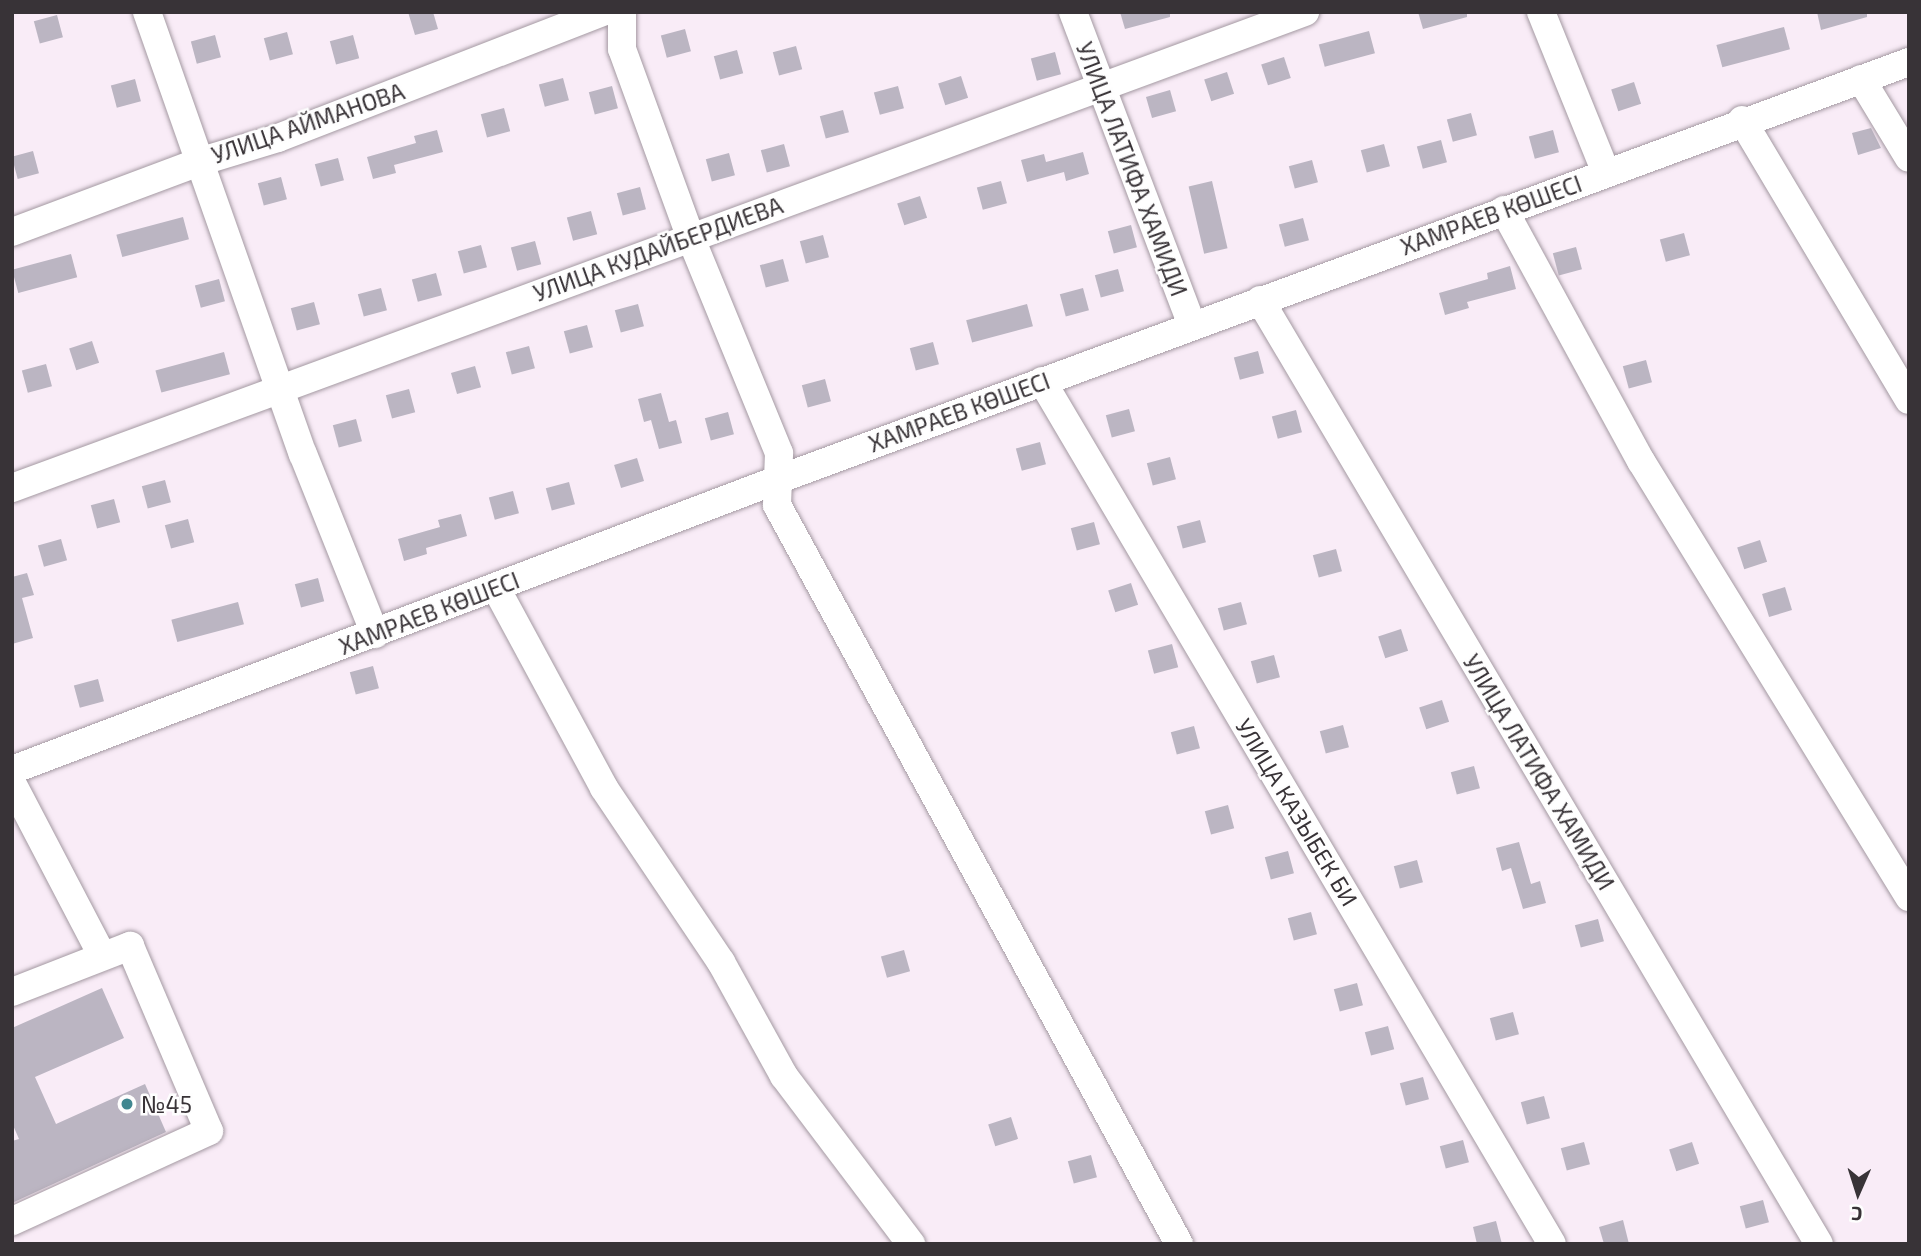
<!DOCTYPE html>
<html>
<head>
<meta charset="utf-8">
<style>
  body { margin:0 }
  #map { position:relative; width:1921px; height:1256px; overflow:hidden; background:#f9ecf7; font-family:"Exo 2",sans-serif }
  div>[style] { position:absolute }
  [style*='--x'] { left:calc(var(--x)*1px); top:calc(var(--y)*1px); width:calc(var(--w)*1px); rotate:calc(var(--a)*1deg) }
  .building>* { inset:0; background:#bbb5c2; transform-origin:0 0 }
  .roads { filter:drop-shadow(0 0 2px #a499a2) drop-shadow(0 0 2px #a499a2) }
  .minor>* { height:28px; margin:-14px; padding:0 14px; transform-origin:14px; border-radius:14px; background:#fff }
  .dots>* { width:19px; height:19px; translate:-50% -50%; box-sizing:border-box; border:4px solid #fefefe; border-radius:50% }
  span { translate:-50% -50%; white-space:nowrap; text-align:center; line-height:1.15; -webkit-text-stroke:5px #fefefe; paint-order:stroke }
  .street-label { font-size:23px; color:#383337 }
  .poi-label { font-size:23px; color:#383337 }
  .left { translate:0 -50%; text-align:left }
  .frame { position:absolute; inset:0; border:14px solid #383337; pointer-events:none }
  .north { position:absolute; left:1823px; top:1158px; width:70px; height:70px; -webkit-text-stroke:5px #fefefe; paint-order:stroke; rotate:183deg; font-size:19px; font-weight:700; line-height:28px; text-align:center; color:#383337 }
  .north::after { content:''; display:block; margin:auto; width:24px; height:32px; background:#383337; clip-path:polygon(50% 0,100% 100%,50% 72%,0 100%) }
</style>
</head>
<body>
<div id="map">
  <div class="building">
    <i style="clip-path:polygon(408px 12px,433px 12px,438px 29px,415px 35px)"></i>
    <i style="clip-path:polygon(1120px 12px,1170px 12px,1170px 17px,1125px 29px)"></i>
    <i style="clip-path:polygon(1418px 12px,1467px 12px,1467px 17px,1423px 29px)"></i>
    <i style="clip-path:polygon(1817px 12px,1867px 12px,1867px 17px,1821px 30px)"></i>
    <i style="left:57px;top:15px;width:23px;height:24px;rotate:75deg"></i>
    <i style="left:1784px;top:27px;width:23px;height:70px;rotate:75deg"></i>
    <i style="left:685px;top:29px;width:23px;height:25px;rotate:75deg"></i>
    <i style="left:1369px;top:31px;width:23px;height:52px;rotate:75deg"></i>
    <i style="left:287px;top:32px;width:23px;height:24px;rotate:75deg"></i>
    <i style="left:215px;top:35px;width:23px;height:25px;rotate:75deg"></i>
    <i style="left:353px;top:35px;width:24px;height:24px;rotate:75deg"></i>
    <i style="left:796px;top:46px;width:24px;height:24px;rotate:75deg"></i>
    <i style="left:737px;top:50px;width:24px;height:24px;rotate:75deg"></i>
    <i style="left:1055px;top:52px;width:23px;height:25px;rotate:75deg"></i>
    <i style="left:1284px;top:57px;width:22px;height:24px;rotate:72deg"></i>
    <i style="left:1227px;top:72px;width:23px;height:24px;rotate:72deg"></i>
    <i style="left:961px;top:76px;width:23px;height:24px;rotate:72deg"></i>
    <i style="left:563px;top:78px;width:23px;height:25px;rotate:75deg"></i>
    <i style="left:135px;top:79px;width:23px;height:25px;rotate:75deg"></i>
    <i style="left:1634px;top:82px;width:23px;height:24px;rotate:72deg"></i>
    <i style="left:612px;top:86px;width:23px;height:24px;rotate:75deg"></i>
    <i style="left:898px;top:86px;width:23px;height:25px;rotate:75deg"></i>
    <i style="left:1170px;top:90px;width:22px;height:25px;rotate:74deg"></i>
    <i style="left:504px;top:108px;width:24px;height:24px;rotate:75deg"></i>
    <i style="left:843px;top:110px;width:23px;height:24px;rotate:75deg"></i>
    <i style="left:1471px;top:113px;width:23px;height:25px;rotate:75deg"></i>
    <i style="clip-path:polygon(1871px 128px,1881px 148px,1858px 155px,1852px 133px)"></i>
    <i style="clip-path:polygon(437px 130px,443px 152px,394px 165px,396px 173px,373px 179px,367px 157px,416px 143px,414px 136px)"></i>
    <i style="left:1553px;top:130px;width:23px;height:25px;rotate:75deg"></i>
    <i style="left:1441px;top:140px;width:23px;height:25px;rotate:75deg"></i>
    <i style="left:784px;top:144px;width:23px;height:24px;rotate:75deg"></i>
    <i style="left:1384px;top:144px;width:23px;height:24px;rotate:75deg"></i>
    <i style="left:33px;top:151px;width:23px;height:22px;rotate:75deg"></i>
    <i style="clip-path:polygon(1083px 152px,1089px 174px,1066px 181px,1064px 172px,1027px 182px,1021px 160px,1044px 154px,1046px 162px)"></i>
    <i style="left:729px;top:153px;width:23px;height:24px;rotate:75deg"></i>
    <i style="left:338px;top:158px;width:23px;height:24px;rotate:75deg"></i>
    <i style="left:1312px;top:160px;width:23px;height:24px;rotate:75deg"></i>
    <i style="left:281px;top:177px;width:23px;height:24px;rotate:75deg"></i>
    <i style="left:1001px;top:181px;width:23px;height:25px;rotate:75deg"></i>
    <i style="left:1212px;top:181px;width:69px;height:24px;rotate:77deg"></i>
    <i style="left:640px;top:187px;width:23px;height:24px;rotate:75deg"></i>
    <i style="left:920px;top:196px;width:23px;height:24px;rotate:72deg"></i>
    <i style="left:591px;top:211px;width:24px;height:25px;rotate:75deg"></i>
    <i style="left:183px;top:217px;width:23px;height:69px;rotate:75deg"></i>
    <i style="left:1303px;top:218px;width:23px;height:25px;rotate:75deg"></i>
    <i style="left:1131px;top:225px;width:23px;height:24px;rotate:75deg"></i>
    <i style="left:1684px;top:233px;width:23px;height:25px;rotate:75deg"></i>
    <i style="left:823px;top:235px;width:23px;height:24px;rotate:75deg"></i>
    <i style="left:535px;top:241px;width:24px;height:25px;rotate:75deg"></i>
    <i style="left:481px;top:245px;width:23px;height:24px;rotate:75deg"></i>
    <i style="left:1576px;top:247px;width:23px;height:24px;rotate:75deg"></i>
    <i style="left:71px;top:254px;width:24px;height:61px;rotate:75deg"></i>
    <i style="left:783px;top:259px;width:23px;height:24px;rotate:75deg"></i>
    <i style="clip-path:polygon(1510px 266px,1516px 289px,1467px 302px,1469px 308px,1445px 315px,1439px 293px,1488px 279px,1487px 273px)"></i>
    <i style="left:1118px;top:269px;width:23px;height:24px;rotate:75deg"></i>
    <i style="left:436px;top:273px;width:23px;height:25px;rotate:75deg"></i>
    <i style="left:219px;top:279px;width:23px;height:25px;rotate:75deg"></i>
    <i style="left:381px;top:288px;width:23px;height:24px;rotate:75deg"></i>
    <i style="left:1083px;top:288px;width:23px;height:24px;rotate:75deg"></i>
    <i style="left:314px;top:302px;width:23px;height:24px;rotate:75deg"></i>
    <i style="left:638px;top:304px;width:23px;height:24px;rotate:75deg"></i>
    <i style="left:1027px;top:304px;width:23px;height:63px;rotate:75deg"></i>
    <i style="left:587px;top:325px;width:23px;height:24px;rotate:75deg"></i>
    <i style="left:92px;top:341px;width:23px;height:24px;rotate:72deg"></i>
    <i style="left:933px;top:342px;width:23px;height:24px;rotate:75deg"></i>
    <i style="left:529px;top:346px;width:23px;height:24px;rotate:75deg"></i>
    <i style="left:1258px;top:351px;width:23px;height:25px;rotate:75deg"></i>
    <i style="left:224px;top:352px;width:23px;height:71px;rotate:75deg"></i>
    <i style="left:1646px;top:360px;width:23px;height:24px;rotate:75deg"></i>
    <i style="left:46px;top:364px;width:23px;height:25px;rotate:75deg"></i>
    <i style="left:475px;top:366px;width:22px;height:25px;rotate:74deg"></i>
    <i style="left:825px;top:379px;width:23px;height:24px;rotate:75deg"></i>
    <i style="left:409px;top:389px;width:24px;height:24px;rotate:75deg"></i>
    <i style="clip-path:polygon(661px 393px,669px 422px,676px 420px,682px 443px,659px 449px,651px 420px,644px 422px,638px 399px)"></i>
    <i style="left:1129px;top:409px;width:23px;height:24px;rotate:75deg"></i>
    <i style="left:1296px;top:410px;width:23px;height:25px;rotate:75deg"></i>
    <i style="left:728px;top:412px;width:23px;height:24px;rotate:75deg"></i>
    <i style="left:356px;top:419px;width:23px;height:24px;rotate:75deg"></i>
    <i style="left:1040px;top:442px;width:23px;height:25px;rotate:75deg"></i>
    <i style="left:1170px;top:457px;width:23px;height:24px;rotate:75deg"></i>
    <i style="left:637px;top:458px;width:24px;height:24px;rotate:73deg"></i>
    <i style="left:165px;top:480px;width:23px;height:24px;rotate:75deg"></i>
    <i style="left:569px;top:482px;width:23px;height:24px;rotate:75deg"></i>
    <i style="left:513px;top:491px;width:23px;height:25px;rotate:75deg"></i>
    <i style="left:114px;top:499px;width:24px;height:24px;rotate:75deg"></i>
    <i style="clip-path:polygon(461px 514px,467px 536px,426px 548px,427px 554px,404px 561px,398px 539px,440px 527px,438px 520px)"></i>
    <i style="left:188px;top:519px;width:24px;height:24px;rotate:75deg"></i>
    <i style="left:1200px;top:520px;width:23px;height:24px;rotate:75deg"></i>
    <i style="left:1094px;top:522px;width:23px;height:24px;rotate:75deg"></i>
    <i style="left:61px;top:539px;width:22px;height:24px;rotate:74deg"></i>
    <i style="left:1760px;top:540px;width:23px;height:24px;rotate:72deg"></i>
    <i style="left:1336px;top:549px;width:23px;height:24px;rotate:75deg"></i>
    <i style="clip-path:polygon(27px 573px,34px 595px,22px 598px,33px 638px,12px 644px,12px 577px)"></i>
    <i style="left:318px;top:578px;width:24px;height:24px;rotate:75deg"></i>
    <i style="left:1131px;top:583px;width:23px;height:24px;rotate:72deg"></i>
    <i style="left:1785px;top:587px;width:24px;height:24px;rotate:73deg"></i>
    <i style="left:238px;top:602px;width:23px;height:69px;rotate:75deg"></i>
    <i style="left:1241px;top:602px;width:23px;height:24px;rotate:75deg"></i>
    <i style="left:1401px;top:629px;width:23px;height:24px;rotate:72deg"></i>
    <i style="left:1172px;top:644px;width:24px;height:25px;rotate:75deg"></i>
    <i style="left:1274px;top:655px;width:23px;height:24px;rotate:75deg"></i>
    <i style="left:373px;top:666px;width:23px;height:24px;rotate:75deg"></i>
    <i style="left:98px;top:679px;width:23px;height:25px;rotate:75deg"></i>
    <i style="left:1442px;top:700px;width:23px;height:24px;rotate:72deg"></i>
    <i style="left:1343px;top:725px;width:23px;height:24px;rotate:75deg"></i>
    <i style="left:1194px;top:726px;width:23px;height:24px;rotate:75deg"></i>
    <i style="left:1474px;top:766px;width:23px;height:24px;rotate:75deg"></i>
    <i style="left:1228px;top:805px;width:24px;height:24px;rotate:75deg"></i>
    <i style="clip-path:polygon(1519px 842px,1531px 884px,1540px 881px,1546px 903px,1523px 909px,1511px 868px,1502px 871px,1496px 848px)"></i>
    <i style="left:1288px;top:851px;width:23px;height:24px;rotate:75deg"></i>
    <i style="left:1417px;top:860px;width:23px;height:24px;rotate:75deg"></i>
    <i style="left:1311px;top:912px;width:23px;height:24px;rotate:75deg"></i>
    <i style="left:1598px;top:919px;width:23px;height:24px;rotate:75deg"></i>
    <i style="left:904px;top:950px;width:22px;height:24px;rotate:74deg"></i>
    <i style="left:1357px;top:983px;width:23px;height:24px;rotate:75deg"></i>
    <i style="clip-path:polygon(102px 988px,124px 1038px,35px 1077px,56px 1124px,145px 1084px,166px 1132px,12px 1203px,12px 1141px,19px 1139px,12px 1123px,12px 1028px)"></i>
    <i style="left:1513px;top:1012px;width:23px;height:24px;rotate:75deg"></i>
    <i style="left:1388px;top:1026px;width:24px;height:24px;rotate:75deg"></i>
    <i style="left:1423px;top:1077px;width:23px;height:24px;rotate:75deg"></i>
    <i style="left:1544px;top:1096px;width:23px;height:24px;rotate:75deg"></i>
    <i style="left:1011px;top:1117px;width:23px;height:24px;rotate:72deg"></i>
    <i style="left:1463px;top:1140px;width:23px;height:24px;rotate:75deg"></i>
    <i style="left:1584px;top:1142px;width:23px;height:24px;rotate:75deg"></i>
    <i style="left:1692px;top:1142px;width:23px;height:24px;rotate:72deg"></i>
    <i style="left:1091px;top:1155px;width:23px;height:24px;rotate:75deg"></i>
    <i style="left:1763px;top:1200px;width:23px;height:24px;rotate:75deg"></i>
    <i style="clip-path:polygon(1623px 1220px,1629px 1244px,1604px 1244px,1599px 1227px)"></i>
    <i style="clip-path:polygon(1496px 1221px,1502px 1244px,1477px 1244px,1473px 1227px)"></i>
  </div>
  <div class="roads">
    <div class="minor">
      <i style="--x:147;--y:12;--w:469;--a:70.6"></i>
      <i style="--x:303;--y:454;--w:194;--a:68.2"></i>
      <i style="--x:622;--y:12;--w:37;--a:90"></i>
      <i style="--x:622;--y:49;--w:199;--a:70"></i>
      <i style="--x:690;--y:236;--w:235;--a:67.7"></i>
      <i style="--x:779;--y:453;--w:52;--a:92.2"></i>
      <i style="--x:777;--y:505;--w:841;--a:61.45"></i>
      <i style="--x:1073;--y:12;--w:335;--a:69.2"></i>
      <i style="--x:1541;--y:12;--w:174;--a:68"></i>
      <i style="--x:1861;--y:79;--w:92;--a:58.7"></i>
      <i style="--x:1742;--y:120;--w:326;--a:59.2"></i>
      <i style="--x:1504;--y:210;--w:286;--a:61.4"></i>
      <i style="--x:1641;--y:461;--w:512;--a:58.42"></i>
      <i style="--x:12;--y:232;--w:203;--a:-20.5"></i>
      <i style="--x:202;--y:161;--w:79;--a:-16.8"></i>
      <i style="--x:278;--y:138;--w:349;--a:-21.2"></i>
      <i style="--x:1260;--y:300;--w:1097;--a:59.37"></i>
      <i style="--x:1042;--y:381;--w:1002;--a:59.42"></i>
      <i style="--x:12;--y:488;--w:1378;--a:-20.21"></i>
      <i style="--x:496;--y:588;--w:227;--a:61.6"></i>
      <i style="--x:604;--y:788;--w:210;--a:56.1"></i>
      <i style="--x:721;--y:962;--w:130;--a:61.1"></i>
      <i style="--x:784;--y:1076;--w:211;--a:52.9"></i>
      <i style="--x:12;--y:770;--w:818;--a:-20.76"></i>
      <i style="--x:777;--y:480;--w:1207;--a:-20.27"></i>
      <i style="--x:12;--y:783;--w:194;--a:62.4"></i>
      <i style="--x:12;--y:992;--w:127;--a:-21.3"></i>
      <i style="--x:130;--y:946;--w:201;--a:66.9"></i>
      <i style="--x:209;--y:1131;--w:217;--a:155.4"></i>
    </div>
  </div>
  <div class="dots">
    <i style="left:127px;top:1104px;background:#408790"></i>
  </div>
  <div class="street-label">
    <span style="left:308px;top:123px;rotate:-19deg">УЛИЦА АЙМАНОВА</span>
    <span style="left:1132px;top:169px;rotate:69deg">УЛИЦА ЛАТИФА ХАМИДИ</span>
    <span style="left:1491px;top:215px;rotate:-20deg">ХАМРАЕВ КӨШЕСІ</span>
    <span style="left:658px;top:249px;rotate:-20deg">УЛИЦА КУДАЙБЕРДИЕВА</span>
    <span style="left:959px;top:412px;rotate:-20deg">ХАМРАЕВ КӨШЕСІ</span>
    <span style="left:429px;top:613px;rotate:-21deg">ХАМРАЕВ КӨШЕСІ</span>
    <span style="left:1539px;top:772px;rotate:59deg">УЛИЦА ЛАТИФА ХАМИДИ</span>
    <span style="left:1297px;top:812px;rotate:59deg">УЛИЦА КАЗЫБЕК БИ</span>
  </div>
  <div class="poi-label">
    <span class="left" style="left:141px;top:1104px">№45</span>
  </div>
  <div class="frame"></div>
  <div class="north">С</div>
</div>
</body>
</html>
